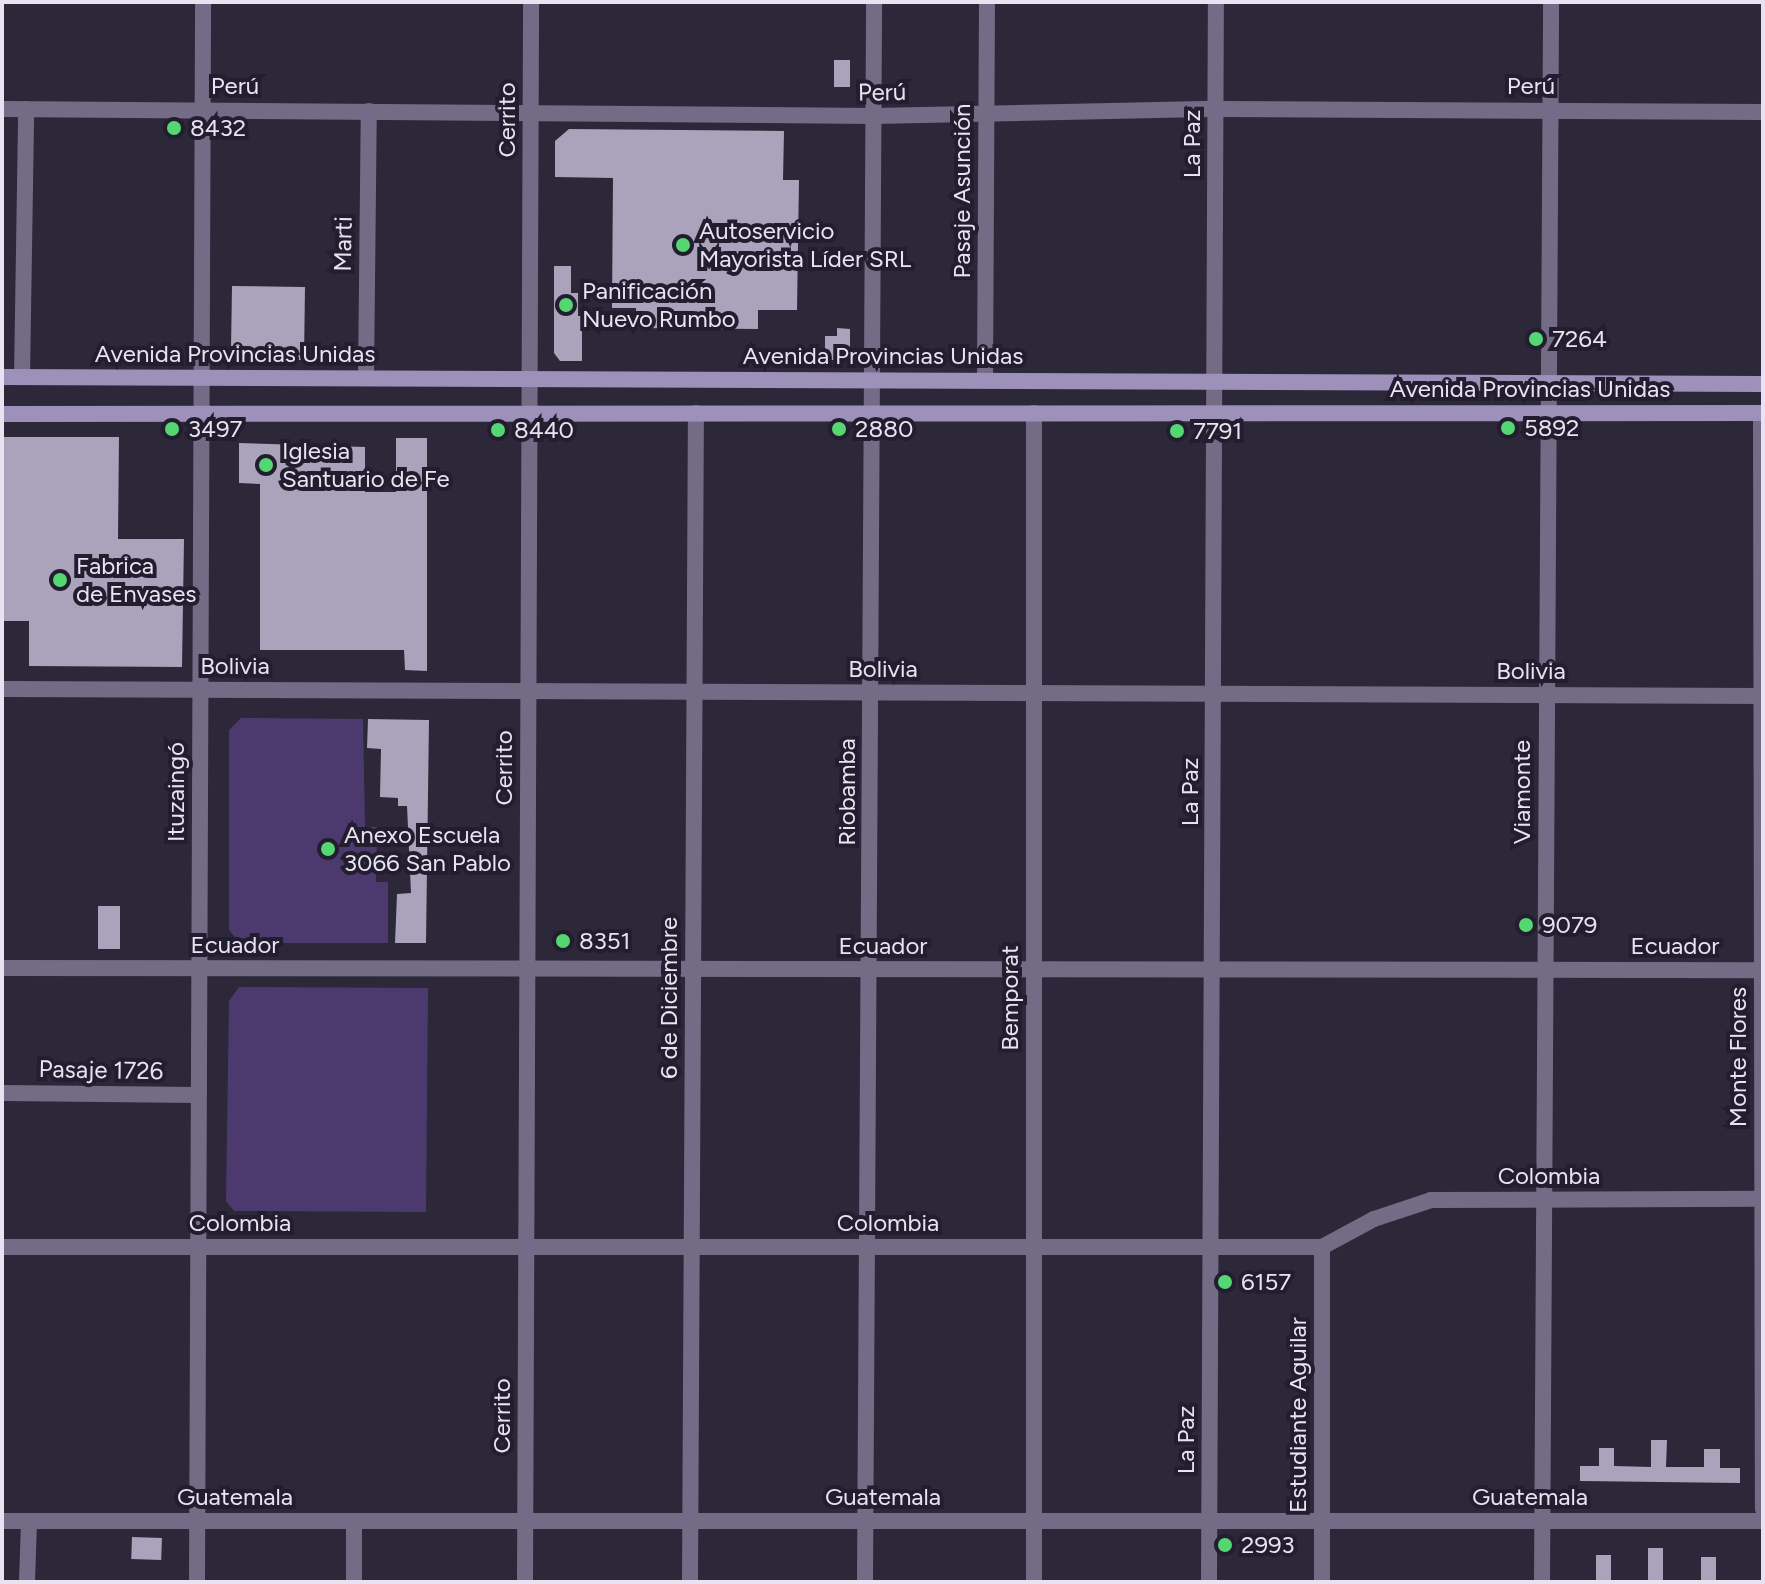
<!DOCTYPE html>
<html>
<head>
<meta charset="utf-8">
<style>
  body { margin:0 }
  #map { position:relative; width:1765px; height:1584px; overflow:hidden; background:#2d273a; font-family:Figtree,sans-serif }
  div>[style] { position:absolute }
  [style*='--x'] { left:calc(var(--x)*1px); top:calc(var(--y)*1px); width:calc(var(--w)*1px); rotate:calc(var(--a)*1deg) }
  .green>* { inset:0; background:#4c3a6e }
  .building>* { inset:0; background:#aaa3bb; transform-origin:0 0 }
  .minor>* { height:16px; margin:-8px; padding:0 8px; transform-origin:8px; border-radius:8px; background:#746c86 }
  .secondary>* { height:16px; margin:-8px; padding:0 8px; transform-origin:8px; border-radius:8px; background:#9d91ba }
  .dots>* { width:22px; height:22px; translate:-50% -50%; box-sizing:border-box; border:4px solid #231d30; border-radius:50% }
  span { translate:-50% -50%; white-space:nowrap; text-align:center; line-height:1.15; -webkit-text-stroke:8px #231d30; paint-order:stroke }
  .street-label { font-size:24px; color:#e7e3f0 }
  .poi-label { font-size:24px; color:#e7e3f0 }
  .left { translate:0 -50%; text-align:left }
  .frame { position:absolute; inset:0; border:4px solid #e7e3f0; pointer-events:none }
</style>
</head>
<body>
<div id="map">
  <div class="green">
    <i style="clip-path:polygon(241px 718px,363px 719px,365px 827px,377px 827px,376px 882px,388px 882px,388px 943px,240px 943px,229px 930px,229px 730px)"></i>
    <i style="clip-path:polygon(239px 987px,428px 988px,426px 1212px,234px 1211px,226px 1201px,229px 1001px)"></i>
  </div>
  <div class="building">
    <i style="left:834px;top:60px;width:16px;height:27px"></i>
    <i style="clip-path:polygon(569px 129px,784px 131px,783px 180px,799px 180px,797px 310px,758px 310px,758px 329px,636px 328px,636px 308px,612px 308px,613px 178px,555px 177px,555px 141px)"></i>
    <i style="clip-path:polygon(554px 266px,571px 266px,571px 293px,578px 293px,578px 316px,582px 316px,582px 361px,560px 361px,554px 353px)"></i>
    <i style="clip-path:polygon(232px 286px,305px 287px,304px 360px,243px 360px,231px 348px)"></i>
    <i style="clip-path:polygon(837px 328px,850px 329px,850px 360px,825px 360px,825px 336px,837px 336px)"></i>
    <i style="clip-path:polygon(2px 437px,119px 437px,118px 539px,184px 539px,182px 667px,29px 666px,29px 621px,2px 621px)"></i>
    <i style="clip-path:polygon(396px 438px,427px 438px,427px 671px,405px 670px,404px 650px,260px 650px,260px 484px,239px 483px,239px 443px,365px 447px,365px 492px,396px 492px)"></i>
    <i style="clip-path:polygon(368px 719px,429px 720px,426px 943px,395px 943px,397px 894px,411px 893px,407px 806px,398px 806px,398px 798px,380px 797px,381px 749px,367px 748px)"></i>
    <i style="left:98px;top:906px;width:22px;height:43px"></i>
    <i style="clip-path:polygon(1651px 1440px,1667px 1440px,1666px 1467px,1704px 1467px,1704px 1449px,1720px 1449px,1720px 1468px,1740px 1468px,1740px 1483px,1580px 1481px,1580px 1466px,1599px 1466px,1599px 1448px,1614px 1448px,1614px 1466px,1651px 1467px)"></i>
    <i style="left:132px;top:1537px;width:30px;height:22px;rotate:2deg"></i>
    <i style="left:1648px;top:1548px;width:15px;height:34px"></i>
    <i style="left:1596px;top:1555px;width:15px;height:27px"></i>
    <i style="left:1701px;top:1557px;width:15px;height:25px"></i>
  </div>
  <div class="minor">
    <i style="--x:2;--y:109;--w:872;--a:0.46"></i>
    <i style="--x:874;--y:116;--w:342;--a:-1.2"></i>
    <i style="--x:1216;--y:109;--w:547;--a:0.31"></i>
    <i style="--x:22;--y:377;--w:268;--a:-89.1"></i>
    <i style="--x:366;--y:378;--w:267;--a:-89.4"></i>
    <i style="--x:985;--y:381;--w:379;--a:-89.7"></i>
    <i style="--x:1034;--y:413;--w:1169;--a:90"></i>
    <i style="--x:1761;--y:413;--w:1096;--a:89.9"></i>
    <i style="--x:2;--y:689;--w:1761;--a:0.23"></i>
    <i style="--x:2;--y:968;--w:1761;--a:0.07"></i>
    <i style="--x:2;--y:1093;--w:197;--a:0.6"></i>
    <i style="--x:2;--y:1247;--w:1320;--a:0"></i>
    <i style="--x:1322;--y:1247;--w:59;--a:-28.3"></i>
    <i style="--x:1374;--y:1219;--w:60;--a:-18.4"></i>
    <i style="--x:1431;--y:1200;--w:332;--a:-0.2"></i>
    <i style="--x:2;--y:1521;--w:1761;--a:0"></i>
    <i style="--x:354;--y:1521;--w:61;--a:90"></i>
    <i style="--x:27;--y:1582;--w:61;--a:-88.1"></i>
    <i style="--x:197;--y:1582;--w:1580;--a:-89.78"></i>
    <i style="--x:525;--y:1582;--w:1580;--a:-89.78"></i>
    <i style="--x:690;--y:1582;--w:1169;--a:-89.71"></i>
    <i style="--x:865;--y:1582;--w:1580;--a:-89.67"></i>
    <i style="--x:1209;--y:1582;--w:1580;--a:-89.75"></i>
    <i style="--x:1322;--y:1582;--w:335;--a:-90"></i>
    <i style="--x:1542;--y:1582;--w:1580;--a:-89.67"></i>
  </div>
  <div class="secondary">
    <i style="--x:2;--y:377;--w:1761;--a:0.23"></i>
    <i style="--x:2;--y:414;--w:1761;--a:-0.03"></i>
  </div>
  <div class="dots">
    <i style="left:174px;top:128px;background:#54d672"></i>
    <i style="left:683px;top:245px;background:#54d672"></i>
    <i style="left:566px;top:305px;background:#54d672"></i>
    <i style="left:1536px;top:339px;background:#54d672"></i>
    <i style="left:1508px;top:428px;background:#54d672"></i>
    <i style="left:172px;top:429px;background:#54d672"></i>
    <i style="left:839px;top:429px;background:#54d672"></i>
    <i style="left:498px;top:430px;background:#54d672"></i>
    <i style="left:1177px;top:431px;background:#54d672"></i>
    <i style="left:266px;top:465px;background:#54d672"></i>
    <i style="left:60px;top:580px;background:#54d672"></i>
    <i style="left:328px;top:849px;background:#54d672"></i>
    <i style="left:1526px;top:925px;background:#54d672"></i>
    <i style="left:563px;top:941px;background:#54d672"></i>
    <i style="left:1225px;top:1282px;background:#54d672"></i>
    <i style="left:1225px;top:1545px;background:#54d672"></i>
  </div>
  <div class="street-label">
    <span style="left:235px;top:86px">Perú</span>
    <span style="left:1531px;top:86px">Perú</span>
    <span style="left:882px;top:92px;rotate:-1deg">Perú</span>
    <span style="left:507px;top:120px;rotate:-90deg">Cerrito</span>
    <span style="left:1192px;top:144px;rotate:-90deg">La Paz</span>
    <span style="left:962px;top:191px;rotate:-90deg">Pasaje Asunción</span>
    <span style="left:343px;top:244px;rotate:-89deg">Marti</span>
    <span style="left:235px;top:354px">Avenida Provincias Unidas</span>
    <span style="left:883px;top:356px">Avenida Provincias Unidas</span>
    <span style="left:1530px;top:389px">Avenida Provincias Unidas</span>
    <span style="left:235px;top:666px">Bolivia</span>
    <span style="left:883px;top:669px">Bolivia</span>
    <span style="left:1531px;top:671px">Bolivia</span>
    <span style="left:504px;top:768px;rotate:-90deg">Cerrito</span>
    <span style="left:176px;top:792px;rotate:-90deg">Ituzaingó</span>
    <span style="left:847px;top:792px;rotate:-90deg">Riobamba</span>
    <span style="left:1190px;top:792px;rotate:-90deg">La Paz</span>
    <span style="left:1522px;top:792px;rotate:-90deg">Viamonte</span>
    <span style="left:235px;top:945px">Ecuador</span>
    <span style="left:883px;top:946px">Ecuador</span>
    <span style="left:1675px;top:946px">Ecuador</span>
    <span style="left:669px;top:998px;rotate:-90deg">6 de Diciembre</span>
    <span style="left:1010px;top:998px;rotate:-90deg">Bemporat</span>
    <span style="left:1738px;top:1057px;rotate:-90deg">Monte Flores</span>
    <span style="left:101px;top:1070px;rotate:1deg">Pasaje 1726</span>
    <span style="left:1549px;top:1176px">Colombia</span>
    <span style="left:240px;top:1223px">Colombia</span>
    <span style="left:888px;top:1223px">Colombia</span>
    <span style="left:1298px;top:1415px;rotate:-90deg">Estudiante Aguilar</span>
    <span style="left:502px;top:1416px;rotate:-90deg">Cerrito</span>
    <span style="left:1186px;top:1440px;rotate:-90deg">La Paz</span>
    <span style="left:235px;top:1497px">Guatemala</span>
    <span style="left:883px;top:1497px">Guatemala</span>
    <span style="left:1530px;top:1497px">Guatemala</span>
  </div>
  <div class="poi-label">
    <span class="left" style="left:190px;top:128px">8432</span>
    <span class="left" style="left:699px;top:245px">Autoservicio<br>Mayorista Líder SRL</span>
    <span class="left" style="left:582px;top:305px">Panificación<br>Nuevo Rumbo</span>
    <span class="left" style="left:1552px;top:339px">7264</span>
    <span class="left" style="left:1524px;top:428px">5892</span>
    <span class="left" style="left:188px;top:429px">3497</span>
    <span class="left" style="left:855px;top:429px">2880</span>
    <span class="left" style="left:514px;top:430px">8440</span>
    <span class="left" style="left:1193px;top:431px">7791</span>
    <span class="left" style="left:282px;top:465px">Iglesia<br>Santuario de Fe</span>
    <span class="left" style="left:76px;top:580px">Fabrica<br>de Envases</span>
    <span class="left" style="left:344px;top:849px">Anexo Escuela<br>3066 San Pablo</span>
    <span class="left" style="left:1542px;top:925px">9079</span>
    <span class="left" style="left:579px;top:941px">8351</span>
    <span class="left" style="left:1241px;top:1282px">6157</span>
    <span class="left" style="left:1241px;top:1545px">2993</span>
  </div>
  <div class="frame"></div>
</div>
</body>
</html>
